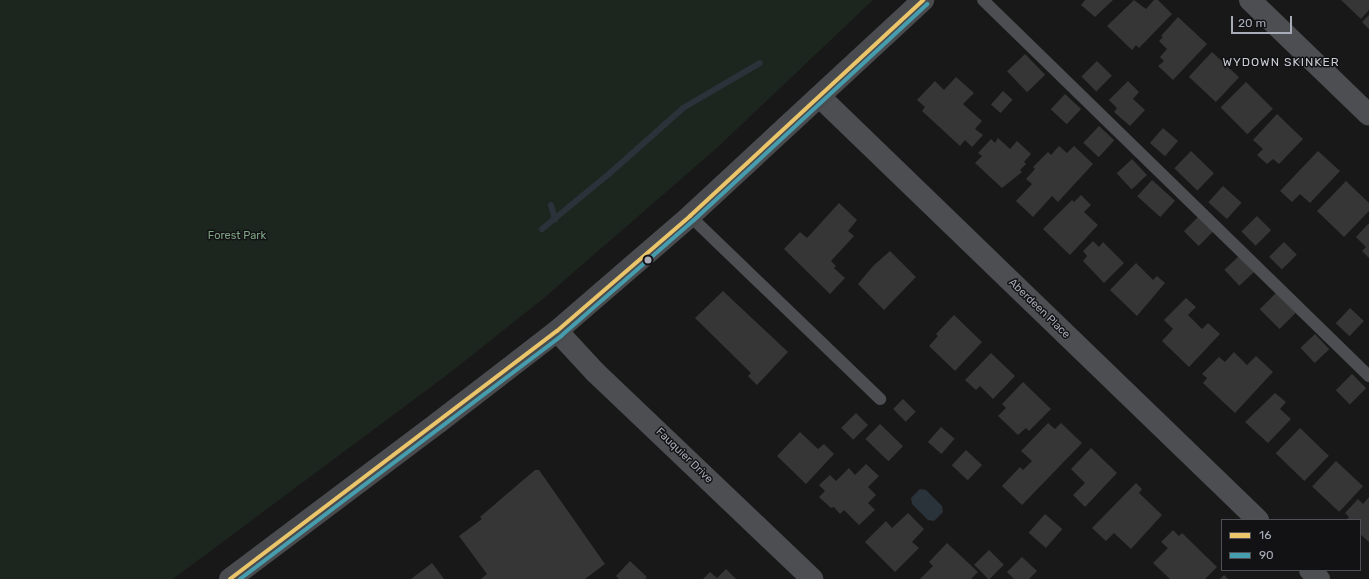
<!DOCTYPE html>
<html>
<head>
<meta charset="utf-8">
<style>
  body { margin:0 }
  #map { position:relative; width:1369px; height:579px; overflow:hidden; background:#181818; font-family:Rubik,sans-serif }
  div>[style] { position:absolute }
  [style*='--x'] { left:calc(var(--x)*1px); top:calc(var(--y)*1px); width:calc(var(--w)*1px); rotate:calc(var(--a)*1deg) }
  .green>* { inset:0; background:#1d251f }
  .water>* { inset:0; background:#2a323a }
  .stream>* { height:6px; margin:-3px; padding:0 3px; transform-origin:3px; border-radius:3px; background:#2a323a }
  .building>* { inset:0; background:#363637; transform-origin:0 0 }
  .lane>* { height:12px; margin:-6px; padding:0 6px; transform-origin:6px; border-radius:6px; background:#4d4e52 }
  .street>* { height:22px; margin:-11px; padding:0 11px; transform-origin:11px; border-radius:11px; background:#4d4e52 }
  .primary>* { height:22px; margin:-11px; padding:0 11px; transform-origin:11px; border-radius:11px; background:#4a4b4e }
  .bus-1>* { height:4px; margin:-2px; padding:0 2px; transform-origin:2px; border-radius:2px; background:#eac56a }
  .bus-2>* { height:4px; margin:-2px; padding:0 2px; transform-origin:2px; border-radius:2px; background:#469dad }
  .dots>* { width:11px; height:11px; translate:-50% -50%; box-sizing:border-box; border:2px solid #121214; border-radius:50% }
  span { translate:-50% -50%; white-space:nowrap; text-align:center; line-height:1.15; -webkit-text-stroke:3px #121214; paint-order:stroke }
  .park-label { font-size:11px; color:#7fa483 }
  .street-label { font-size:11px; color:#a8acb9 }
  .neighbourhood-label { font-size:12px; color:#c9ccd5; letter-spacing:1px }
  .legend { position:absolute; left:1221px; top:519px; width:140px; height:52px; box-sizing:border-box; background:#121214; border:1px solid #4e5056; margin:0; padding:5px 7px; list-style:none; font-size:12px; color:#a8acb9 }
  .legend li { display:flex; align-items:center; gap:8px; height:20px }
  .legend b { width:20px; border:1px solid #4e5056 }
  .scale { position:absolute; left:1231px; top:16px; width:61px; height:18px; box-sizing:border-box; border:2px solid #a8acb9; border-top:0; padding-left:5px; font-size:12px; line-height:14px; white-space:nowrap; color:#a8acb9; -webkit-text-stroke:3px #121214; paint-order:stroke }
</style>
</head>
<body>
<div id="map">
  <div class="green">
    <i style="clip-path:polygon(0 0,873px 0,718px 147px,544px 298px,451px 372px,173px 579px,0 579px)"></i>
  </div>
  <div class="water">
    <i style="clip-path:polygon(920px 489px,926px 490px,942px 506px,943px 512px,934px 521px,928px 520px,912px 504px,911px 498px)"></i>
  </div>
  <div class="stream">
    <i style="--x:551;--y:205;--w:15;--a:74"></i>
    <i style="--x:542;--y:229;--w:87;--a:-39.4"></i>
    <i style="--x:609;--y:174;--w:99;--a:-41.7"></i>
    <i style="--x:683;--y:108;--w:89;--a:-30.3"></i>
  </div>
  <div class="building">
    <i style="clip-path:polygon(1085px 0,1113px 0,1095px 17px,1081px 5px)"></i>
    <i style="clip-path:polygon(1134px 0,1146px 9px,1154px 0,1158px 0,1172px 14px,1139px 48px,1136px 45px,1132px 50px,1107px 26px)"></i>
    <i style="clip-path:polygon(1341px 0,1369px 0,1369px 10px,1361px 19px)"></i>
    <i style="clip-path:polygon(1369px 15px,1369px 29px,1362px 22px)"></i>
    <i style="clip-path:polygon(1178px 17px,1207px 44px,1173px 80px,1158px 66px,1164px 61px,1160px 57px,1167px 49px,1159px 41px,1163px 37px,1161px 36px)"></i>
    <i style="left:1212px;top:52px;width:37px;height:34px;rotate:43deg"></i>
    <i style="left:1025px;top:54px;width:29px;height:25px;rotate:46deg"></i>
    <i style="left:1097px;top:61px;width:21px;height:22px;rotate:45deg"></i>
    <i style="clip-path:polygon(956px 77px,974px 93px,963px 104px,982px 121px,975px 129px,983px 135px,972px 147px,965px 140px,960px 146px,922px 111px,925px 107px,917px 100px,935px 81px,944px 90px)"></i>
    <i style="clip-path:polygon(1128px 81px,1139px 92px,1133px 99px,1145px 110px,1130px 126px,1114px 112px,1117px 108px,1109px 100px)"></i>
    <i style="left:1246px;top:82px;width:38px;height:36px;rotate:45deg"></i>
    <i style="left:1003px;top:91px;width:13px;height:18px;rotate:42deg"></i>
    <i style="left:1065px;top:94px;width:22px;height:21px;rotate:43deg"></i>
    <i style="clip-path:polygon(1277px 114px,1303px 139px,1279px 164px,1273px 159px,1267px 164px,1257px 155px,1263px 149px,1253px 140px)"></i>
    <i style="left:1099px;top:126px;width:21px;height:23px;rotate:43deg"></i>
    <i style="left:1163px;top:128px;width:20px;height:20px;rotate:41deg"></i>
    <i style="clip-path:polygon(998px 138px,1010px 149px,1017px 141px,1031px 154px,1024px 162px,1026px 164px,1020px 170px,1022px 172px,1002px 188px,975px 163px,982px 156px,978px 153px,991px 139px,995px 143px)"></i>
    <i style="clip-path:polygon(1059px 146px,1067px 153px,1074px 146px,1093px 164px,1058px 202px,1052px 196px,1033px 217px,1016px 201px,1032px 184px,1026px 179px,1035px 169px,1033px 167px,1048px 152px,1051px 155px)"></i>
    <i style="left:1191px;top:151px;width:32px;height:24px;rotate:44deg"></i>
    <i style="clip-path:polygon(1318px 151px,1340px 171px,1310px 203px,1300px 194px,1292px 202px,1280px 191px)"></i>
    <i style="left:1132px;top:159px;width:22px;height:21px;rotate:47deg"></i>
    <i style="left:1152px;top:180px;width:31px;height:22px;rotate:42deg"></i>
    <i style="clip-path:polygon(1346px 181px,1369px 203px,1369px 211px,1344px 237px,1317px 211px)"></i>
    <i style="left:1223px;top:186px;width:25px;height:22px;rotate:42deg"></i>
    <i style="clip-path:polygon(1081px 195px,1091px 205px,1084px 212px,1098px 225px,1070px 255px,1043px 229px,1072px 200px,1074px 202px)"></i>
    <i style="clip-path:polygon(839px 203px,857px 220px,848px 231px,854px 236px,831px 261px,836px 266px,834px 268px,845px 278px,830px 294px,784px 249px,800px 232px,807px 238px)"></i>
    <i style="left:1257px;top:216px;width:20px;height:22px;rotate:45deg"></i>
    <i style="left:1198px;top:217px;width:21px;height:20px;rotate:45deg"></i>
    <i style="clip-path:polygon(1369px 223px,1369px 258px,1362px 251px,1366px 247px,1356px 237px)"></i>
    <i style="clip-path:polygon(1093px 241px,1099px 247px,1103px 242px,1124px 263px,1104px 283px,1083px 261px,1087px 256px,1083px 251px)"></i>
    <i style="left:1284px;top:242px;width:18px;height:21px;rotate:45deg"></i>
    <i style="clip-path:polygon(890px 251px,916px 277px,884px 310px,858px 284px,873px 266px)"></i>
    <i style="left:1239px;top:256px;width:22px;height:20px;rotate:47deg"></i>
    <i style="clip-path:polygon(1136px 263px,1153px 280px,1157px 276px,1165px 283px,1137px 316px,1110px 290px)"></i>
    <i style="clip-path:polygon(723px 291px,788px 352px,757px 385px,748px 376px,751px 373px,695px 318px)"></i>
    <i style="left:1276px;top:293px;width:28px;height:23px;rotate:45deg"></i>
    <i style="clip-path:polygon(1186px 298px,1196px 307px,1188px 315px,1202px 329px,1208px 323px,1220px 334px,1189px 367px,1162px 341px,1173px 329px,1164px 320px)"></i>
    <i style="left:1350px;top:308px;width:19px;height:21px;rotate:43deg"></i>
    <i style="clip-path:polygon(954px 315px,982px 342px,955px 371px,929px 346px,938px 336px,936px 334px)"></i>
    <i style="left:1315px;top:334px;width:21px;height:20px;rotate:47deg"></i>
    <i style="clip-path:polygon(1234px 352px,1247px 365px,1256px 356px,1273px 372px,1235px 413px,1203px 383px,1207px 378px,1202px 374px,1219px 357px,1225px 362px)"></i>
    <i style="clip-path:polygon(991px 353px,1015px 376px,993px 399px,980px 386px,976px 390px,965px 380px)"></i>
    <i style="left:1352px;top:374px;width:20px;height:23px;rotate:45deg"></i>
    <i style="clip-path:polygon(1023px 382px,1051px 409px,1029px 431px,1026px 428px,1018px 435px,998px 416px,1006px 408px,1002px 404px)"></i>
    <i style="clip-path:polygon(1275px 393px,1286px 402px,1280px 409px,1291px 419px,1268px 443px,1245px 422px)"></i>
    <i style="left:903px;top:399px;width:18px;height:14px;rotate:45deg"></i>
    <i style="left:856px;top:413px;width:17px;height:21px;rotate:45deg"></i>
    <i style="clip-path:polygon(1048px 423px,1055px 429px,1061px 423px,1082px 443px,1022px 505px,1002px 486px,1020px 467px,1023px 470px,1032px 461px,1021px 451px)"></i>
    <i style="left:880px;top:424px;width:32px;height:21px;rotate:44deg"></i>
    <i style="left:941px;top:427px;width:18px;height:20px;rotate:41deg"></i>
    <i style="left:1300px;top:428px;width:40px;height:35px;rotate:44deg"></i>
    <i style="clip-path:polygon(800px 432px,818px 449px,824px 444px,834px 454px,806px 484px,777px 456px)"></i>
    <i style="clip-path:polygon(1091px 448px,1117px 473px,1085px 507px,1073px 495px,1085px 483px,1071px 469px)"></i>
    <i style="left:966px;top:450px;width:22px;height:21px;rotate:43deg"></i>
    <i style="left:1336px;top:461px;width:37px;height:35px;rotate:43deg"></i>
    <i style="clip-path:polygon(866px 464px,879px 476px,868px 487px,876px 495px,868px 503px,875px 510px,859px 525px,844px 510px,840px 514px,834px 507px,831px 508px,819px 497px,825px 491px,819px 485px,830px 475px,836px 481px,849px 468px,855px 475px)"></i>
    <i style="clip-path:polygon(535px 470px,539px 470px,605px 564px,585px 579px,481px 579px,487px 574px,459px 536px,482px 519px,480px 517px)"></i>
    <i style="clip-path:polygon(1136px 483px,1142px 489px,1139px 493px,1162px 515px,1131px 549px,1114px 533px,1106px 541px,1092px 528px)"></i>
    <i style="clip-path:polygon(1369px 497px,1369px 542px,1360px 534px,1360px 520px,1346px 520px,1349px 517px,1345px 513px,1358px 499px,1363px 504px)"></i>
    <i style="clip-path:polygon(908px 513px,924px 529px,912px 542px,919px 548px,895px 572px,865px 542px,886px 521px,892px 528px)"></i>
    <i style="left:1045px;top:514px;width:23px;height:25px;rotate:41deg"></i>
    <i style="clip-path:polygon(1173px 530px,1179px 536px,1182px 533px,1217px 567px,1205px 579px,1170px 579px,1153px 563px,1168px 548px,1161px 542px)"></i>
    <i style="clip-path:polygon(947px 543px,978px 572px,971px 579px,920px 579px,933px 566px,929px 562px)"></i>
    <i style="left:989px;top:550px;width:21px;height:21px;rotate:45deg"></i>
    <i style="clip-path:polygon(1022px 557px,1037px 571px,1029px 579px,1014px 579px,1007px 572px)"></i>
    <i style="clip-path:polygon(630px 561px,647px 577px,645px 579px,619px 579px,616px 576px)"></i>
    <i style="clip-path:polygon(432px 563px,444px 579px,411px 579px)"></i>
    <i style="clip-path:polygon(726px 569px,736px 579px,703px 579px,710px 572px,717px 578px)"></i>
    <i style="clip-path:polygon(1224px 575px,1228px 579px,1220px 579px)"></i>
  </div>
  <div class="lane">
    <i style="--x:983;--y:0;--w:539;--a:44.25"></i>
    <i style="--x:690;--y:216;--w:264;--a:43.9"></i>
  </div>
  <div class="street">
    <i style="--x:1250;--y:0;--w:165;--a:44"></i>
    <i style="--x:820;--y:97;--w:609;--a:44"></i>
    <i style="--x:557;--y:331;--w:56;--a:47.2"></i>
    <i style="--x:595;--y:372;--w:300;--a:43.6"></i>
    <i style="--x:1310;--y:570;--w:13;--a:45"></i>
  </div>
  <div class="primary">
    <i style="--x:230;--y:579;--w:261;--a:-36.9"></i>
    <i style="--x:439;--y:422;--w:149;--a:-37.6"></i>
    <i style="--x:557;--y:331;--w:176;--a:-40.8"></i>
    <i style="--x:690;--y:216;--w:318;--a:-42.8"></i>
  </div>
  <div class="bus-1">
    <i style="--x:230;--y:579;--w:410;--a:-37.2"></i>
    <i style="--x:557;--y:331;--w:176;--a:-40.8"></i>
    <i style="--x:690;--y:216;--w:318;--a:-42.8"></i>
  </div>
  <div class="bus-2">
    <i style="--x:240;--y:579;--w:403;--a:-37.1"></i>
    <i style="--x:561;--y:336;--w:176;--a:-41.1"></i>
    <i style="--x:694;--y:220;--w:318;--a:-42.8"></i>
  </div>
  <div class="dots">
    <i style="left:648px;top:260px;background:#a8acb9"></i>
  </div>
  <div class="park-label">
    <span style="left:237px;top:236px">Forest Park</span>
  </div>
  <div class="street-label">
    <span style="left:1039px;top:309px;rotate:44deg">Aberdeen Place</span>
    <span style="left:684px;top:456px;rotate:44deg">Fauquier Drive</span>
  </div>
  <div class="neighbourhood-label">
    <span style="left:1281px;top:63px">WYDOWN SKINKER</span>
  </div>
  <ul class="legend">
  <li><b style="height:5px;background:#eac56a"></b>16</li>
  <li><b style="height:5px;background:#469dad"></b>90</li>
  </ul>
  <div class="scale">20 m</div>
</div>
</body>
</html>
